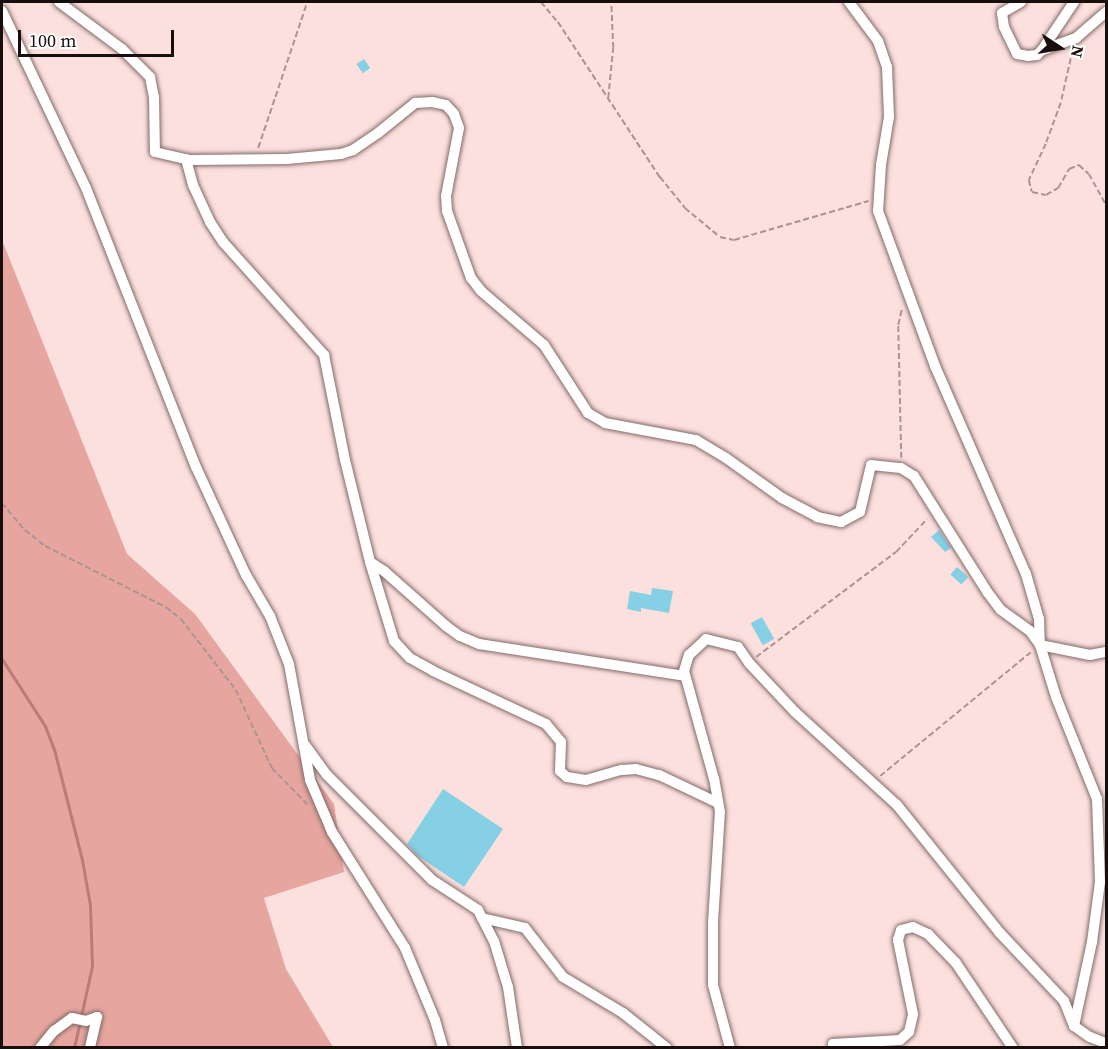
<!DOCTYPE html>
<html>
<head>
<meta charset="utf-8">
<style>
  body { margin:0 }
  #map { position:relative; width:1108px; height:1049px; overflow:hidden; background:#fce0dd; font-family:"Source Serif 4",serif }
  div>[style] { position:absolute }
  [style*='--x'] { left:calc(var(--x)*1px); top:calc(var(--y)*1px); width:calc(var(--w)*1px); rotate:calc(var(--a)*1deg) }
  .forest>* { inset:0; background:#e7a59f }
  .stream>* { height:3px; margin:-1.5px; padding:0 1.5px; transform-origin:1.5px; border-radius:1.5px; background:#bb7c77 }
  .building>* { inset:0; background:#85d0e5; transform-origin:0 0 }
  .path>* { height:1.5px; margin-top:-0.75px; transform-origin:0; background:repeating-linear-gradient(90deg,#aa9492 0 6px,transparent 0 9px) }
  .roads { filter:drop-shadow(0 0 2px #826a68) drop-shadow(0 0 2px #826a68) }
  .minor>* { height:10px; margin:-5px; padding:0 5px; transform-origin:5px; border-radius:5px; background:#fff }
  span { translate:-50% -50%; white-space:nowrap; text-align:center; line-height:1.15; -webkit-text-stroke:6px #fff; paint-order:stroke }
  .frame { position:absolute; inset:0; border:3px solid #170e0d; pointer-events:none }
  .north { position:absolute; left:1030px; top:18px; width:60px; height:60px; -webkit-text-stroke:4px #fff; paint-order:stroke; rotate:102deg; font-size:16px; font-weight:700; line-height:24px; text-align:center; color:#170e0d }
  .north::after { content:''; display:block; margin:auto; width:21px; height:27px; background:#170e0d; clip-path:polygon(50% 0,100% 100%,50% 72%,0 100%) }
  .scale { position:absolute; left:18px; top:30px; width:156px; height:27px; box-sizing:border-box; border:3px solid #170e0d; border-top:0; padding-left:8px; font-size:18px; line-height:21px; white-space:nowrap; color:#170e0d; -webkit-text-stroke:4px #fff; paint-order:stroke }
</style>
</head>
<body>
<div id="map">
  <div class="forest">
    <i style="clip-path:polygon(2px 240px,127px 554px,195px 614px,334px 804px,344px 872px,264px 898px,286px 969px,333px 1047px,2px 1047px)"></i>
  </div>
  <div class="stream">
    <i style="--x:2;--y:659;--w:80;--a:57.3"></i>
    <i style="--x:45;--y:726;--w:25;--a:69"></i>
    <i style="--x:54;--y:749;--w:114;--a:75.8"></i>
    <i style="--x:82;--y:860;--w:46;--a:79.9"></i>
    <i style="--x:90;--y:905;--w:61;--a:88.1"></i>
    <i style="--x:92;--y:966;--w:84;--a:102.4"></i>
  </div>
  <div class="building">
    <i style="left:364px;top:59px;width:11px;height:9px;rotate:56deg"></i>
    <i style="clip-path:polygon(939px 530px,951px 548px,945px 552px,931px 537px)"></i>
    <i style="left:957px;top:567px;width:15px;height:10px;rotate:42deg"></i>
    <i style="clip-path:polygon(652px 588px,673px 591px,669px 613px,641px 608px,641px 612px,627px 609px,630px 591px,651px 595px)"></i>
    <i style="left:762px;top:617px;width:25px;height:13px;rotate:61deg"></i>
    <i style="clip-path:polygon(443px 789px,503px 829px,464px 887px,418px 856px,407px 844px)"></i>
  </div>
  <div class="path">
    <i style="--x:541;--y:2;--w:26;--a:50"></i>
    <i style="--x:558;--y:22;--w:186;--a:56.7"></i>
    <i style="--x:660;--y:177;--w:40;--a:51"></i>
    <i style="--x:685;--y:208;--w:45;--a:39.6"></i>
    <i style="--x:720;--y:237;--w:14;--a:12"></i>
    <i style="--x:734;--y:240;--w:140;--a:-16.2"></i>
    <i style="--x:1073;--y:50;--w:54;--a:102.8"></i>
    <i style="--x:1061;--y:103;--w:44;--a:110.1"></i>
    <i style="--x:1046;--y:144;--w:40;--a:115"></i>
    <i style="--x:1029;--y:180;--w:12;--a:76"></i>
    <i style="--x:1032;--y:192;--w:14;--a:12"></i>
    <i style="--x:1046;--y:195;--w:14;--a:-30"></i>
    <i style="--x:1058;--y:188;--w:22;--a:-60"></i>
    <i style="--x:1069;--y:169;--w:11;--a:-22"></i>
    <i style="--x:1079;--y:165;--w:13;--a:42"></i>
    <i style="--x:1089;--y:174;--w:35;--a:61"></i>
    <i style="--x:608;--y:98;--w:50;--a:-84.3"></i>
    <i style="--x:613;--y:48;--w:46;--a:-92.5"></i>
    <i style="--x:258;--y:148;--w:154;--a:-71.4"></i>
    <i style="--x:901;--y:458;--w:133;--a:-91.3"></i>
    <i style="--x:898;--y:325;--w:17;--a:-77"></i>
    <i style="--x:2;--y:503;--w:35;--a:50"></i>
    <i style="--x:25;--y:530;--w:26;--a:39"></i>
    <i style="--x:45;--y:546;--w:136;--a:26.8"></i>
    <i style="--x:166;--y:607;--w:19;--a:39"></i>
    <i style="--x:181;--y:619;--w:90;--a:52.2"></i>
    <i style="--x:236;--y:690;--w:86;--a:65.2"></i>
    <i style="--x:272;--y:768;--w:52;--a:45.8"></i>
    <i style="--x:756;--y:657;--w:175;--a:-36.9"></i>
    <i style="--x:896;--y:552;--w:45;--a:-46.8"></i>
    <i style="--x:880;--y:776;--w:195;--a:-39.4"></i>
  </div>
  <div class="roads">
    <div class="minor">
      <i style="--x:59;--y:2;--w:79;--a:36.7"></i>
      <i style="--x:122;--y:49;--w:40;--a:45"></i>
      <i style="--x:150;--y:77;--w:20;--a:79"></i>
      <i style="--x:154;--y:97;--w:55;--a:89"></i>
      <i style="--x:155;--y:152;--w:37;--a:13"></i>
      <i style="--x:191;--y:160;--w:96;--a:-0.6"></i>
      <i style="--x:287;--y:159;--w:54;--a:-5.3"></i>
      <i style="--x:341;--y:154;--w:13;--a:-18"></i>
      <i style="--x:353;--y:150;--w:30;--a:-34"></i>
      <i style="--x:378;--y:133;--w:48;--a:-39"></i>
      <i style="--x:415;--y:103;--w:17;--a:-3"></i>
      <i style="--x:432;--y:102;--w:14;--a:12"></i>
      <i style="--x:446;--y:105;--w:12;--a:48"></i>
      <i style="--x:454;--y:114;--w:15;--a:70"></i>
      <i style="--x:459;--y:128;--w:69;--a:100.8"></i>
      <i style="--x:446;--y:196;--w:15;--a:86"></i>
      <i style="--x:447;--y:211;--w:71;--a:70.3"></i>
      <i style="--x:471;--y:278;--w:16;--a:52"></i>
      <i style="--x:481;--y:291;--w:83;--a:40.6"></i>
      <i style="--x:544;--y:345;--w:81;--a:57.1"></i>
      <i style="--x:588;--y:413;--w:20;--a:30"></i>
      <i style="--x:605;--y:423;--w:93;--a:10.6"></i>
      <i style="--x:696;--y:440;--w:35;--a:31"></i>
      <i style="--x:726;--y:458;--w:69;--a:35.5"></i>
      <i style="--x:782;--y:498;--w:40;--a:28"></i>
      <i style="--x:817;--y:517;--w:25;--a:12"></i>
      <i style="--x:841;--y:522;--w:21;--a:-28"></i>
      <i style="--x:860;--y:512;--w:48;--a:-76.8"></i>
      <i style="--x:871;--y:465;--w:30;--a:6"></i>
      <i style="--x:901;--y:468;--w:15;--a:32"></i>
      <i style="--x:914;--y:476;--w:138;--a:57.7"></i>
      <i style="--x:988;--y:593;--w:21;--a:53"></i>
      <i style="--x:1001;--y:610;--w:36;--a:36"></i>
      <i style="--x:1030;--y:631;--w:17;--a:54"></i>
      <i style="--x:1040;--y:645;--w:54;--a:72.9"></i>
      <i style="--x:1056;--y:697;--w:110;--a:68.1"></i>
      <i style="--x:1097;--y:799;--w:83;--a:87.9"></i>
      <i style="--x:1100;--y:882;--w:61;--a:97.6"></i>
      <i style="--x:1092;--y:942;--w:86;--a:102.1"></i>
      <i style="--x:849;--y:2;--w:49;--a:53.4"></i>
      <i style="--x:878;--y:41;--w:28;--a:71"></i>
      <i style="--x:887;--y:67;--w:50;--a:87.7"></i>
      <i style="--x:889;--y:117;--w:49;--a:99.5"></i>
      <i style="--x:881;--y:165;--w:46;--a:93.7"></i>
      <i style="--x:878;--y:211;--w:165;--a:69.8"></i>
      <i style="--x:935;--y:366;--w:227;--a:66.4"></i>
      <i style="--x:1026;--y:574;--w:47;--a:73.9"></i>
      <i style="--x:1039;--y:619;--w:26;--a:88"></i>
      <i style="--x:1021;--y:2;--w:22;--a:150"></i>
      <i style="--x:1002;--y:13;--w:14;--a:82"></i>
      <i style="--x:1004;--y:27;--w:30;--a:64"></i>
      <i style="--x:1017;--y:54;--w:11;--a:10"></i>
      <i style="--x:1028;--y:56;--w:9;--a:-6"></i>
      <i style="--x:1037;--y:55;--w:7;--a:-45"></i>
      <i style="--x:1042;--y:50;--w:58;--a:-56.3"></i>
      <i style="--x:2;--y:11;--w:196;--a:64.6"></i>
      <i style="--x:86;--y:188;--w:300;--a:68.5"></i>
      <i style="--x:196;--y:467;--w:119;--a:65.2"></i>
      <i style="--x:246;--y:575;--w:48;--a:59.7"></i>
      <i style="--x:270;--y:616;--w:52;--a:68.4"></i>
      <i style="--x:289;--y:664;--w:118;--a:79.7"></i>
      <i style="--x:310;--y:780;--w:38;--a:67"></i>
      <i style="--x:325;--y:815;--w:18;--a:68"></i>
      <i style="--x:332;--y:832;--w:137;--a:57.8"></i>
      <i style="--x:405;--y:948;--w:78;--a:67.4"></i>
      <i style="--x:435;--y:1020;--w:29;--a:74"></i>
      <i style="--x:1043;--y:50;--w:35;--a:-20"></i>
      <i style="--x:1076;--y:38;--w:40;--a:-41"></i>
      <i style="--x:186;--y:159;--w:27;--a:75"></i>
      <i style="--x:193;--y:185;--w:41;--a:65.3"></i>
      <i style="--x:210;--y:222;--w:24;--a:57"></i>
      <i style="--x:223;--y:242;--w:152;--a:48.2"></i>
      <i style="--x:324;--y:355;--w:107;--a:78.7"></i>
      <i style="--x:345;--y:460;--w:105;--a:76.2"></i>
      <i style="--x:370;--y:562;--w:83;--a:73.1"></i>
      <i style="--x:394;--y:641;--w:23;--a:47"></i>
      <i style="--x:410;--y:658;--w:26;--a:29"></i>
      <i style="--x:433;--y:671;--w:125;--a:25.1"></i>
      <i style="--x:546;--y:724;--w:23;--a:50"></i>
      <i style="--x:561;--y:742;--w:29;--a:92"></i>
      <i style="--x:560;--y:771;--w:9;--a:41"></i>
      <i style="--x:567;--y:777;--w:19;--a:9"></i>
      <i style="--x:586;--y:780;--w:37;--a:-16"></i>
      <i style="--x:622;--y:770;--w:14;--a:-4"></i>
      <i style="--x:636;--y:769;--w:24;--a:15"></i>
      <i style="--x:659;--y:775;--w:65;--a:25.4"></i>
      <i style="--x:370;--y:562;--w:17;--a:33"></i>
      <i style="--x:384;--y:571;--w:83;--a:41.6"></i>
      <i style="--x:446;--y:626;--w:17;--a:36"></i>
      <i style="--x:460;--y:636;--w:21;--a:23"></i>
      <i style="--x:479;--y:644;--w:208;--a:8.8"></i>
      <i style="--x:1040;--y:645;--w:51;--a:11.3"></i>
      <i style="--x:1090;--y:655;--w:16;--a:-11"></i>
      <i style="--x:305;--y:745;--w:37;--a:54"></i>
      <i style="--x:327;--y:775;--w:148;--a:45"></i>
      <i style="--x:432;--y:880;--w:55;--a:33.1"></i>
      <i style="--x:478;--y:910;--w:35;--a:63"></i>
      <i style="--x:494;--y:941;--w:48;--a:73.1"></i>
      <i style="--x:508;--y:987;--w:62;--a:81.6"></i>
      <i style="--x:482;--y:918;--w:44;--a:13.1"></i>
      <i style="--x:525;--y:928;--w:62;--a:52.2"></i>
      <i style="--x:563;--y:977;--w:70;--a:31"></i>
      <i style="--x:623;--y:1013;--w:56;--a:38.5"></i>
      <i style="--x:40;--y:1048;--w:22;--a:-51"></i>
      <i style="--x:54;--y:1031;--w:22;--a:-36"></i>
      <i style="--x:72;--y:1018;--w:14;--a:12"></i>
      <i style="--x:86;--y:1021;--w:12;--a:-20"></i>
      <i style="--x:97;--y:1017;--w:32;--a:103"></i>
      <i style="--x:730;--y:1048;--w:65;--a:-105.1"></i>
      <i style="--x:713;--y:985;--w:63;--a:-90"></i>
      <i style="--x:713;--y:922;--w:110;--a:-86.4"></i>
      <i style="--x:720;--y:812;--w:34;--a:-100"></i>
      <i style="--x:714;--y:779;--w:112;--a:-105.5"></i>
      <i style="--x:684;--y:671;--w:17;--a:-73"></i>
      <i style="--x:689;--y:655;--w:23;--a:-43"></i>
      <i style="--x:706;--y:639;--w:33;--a:14"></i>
      <i style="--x:738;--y:647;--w:19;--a:55"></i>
      <i style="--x:749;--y:663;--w:67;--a:46.8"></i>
      <i style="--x:795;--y:712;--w:138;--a:42.4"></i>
      <i style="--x:897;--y:805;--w:163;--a:51.2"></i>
      <i style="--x:999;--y:932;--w:95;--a:46.7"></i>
      <i style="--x:1064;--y:1001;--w:27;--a:68"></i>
      <i style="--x:1074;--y:1026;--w:19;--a:35"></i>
      <i style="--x:1090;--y:1037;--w:17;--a:21"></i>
      <i style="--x:836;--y:1048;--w:5;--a:-127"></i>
      <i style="--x:833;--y:1044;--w:67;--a:-3.4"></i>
      <i style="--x:900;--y:1040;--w:12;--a:-42"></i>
      <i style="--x:909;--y:1032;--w:18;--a:-77"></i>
      <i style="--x:913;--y:1014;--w:76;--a:-101.5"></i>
      <i style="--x:898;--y:940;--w:10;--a:-73"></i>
      <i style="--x:901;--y:930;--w:12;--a:-14"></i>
      <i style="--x:913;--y:927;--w:17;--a:25"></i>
      <i style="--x:928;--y:934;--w:40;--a:46"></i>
      <i style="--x:956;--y:963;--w:102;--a:56.2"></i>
    </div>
  </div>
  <div class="frame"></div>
  <div class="north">N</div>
  <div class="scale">100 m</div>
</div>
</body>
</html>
